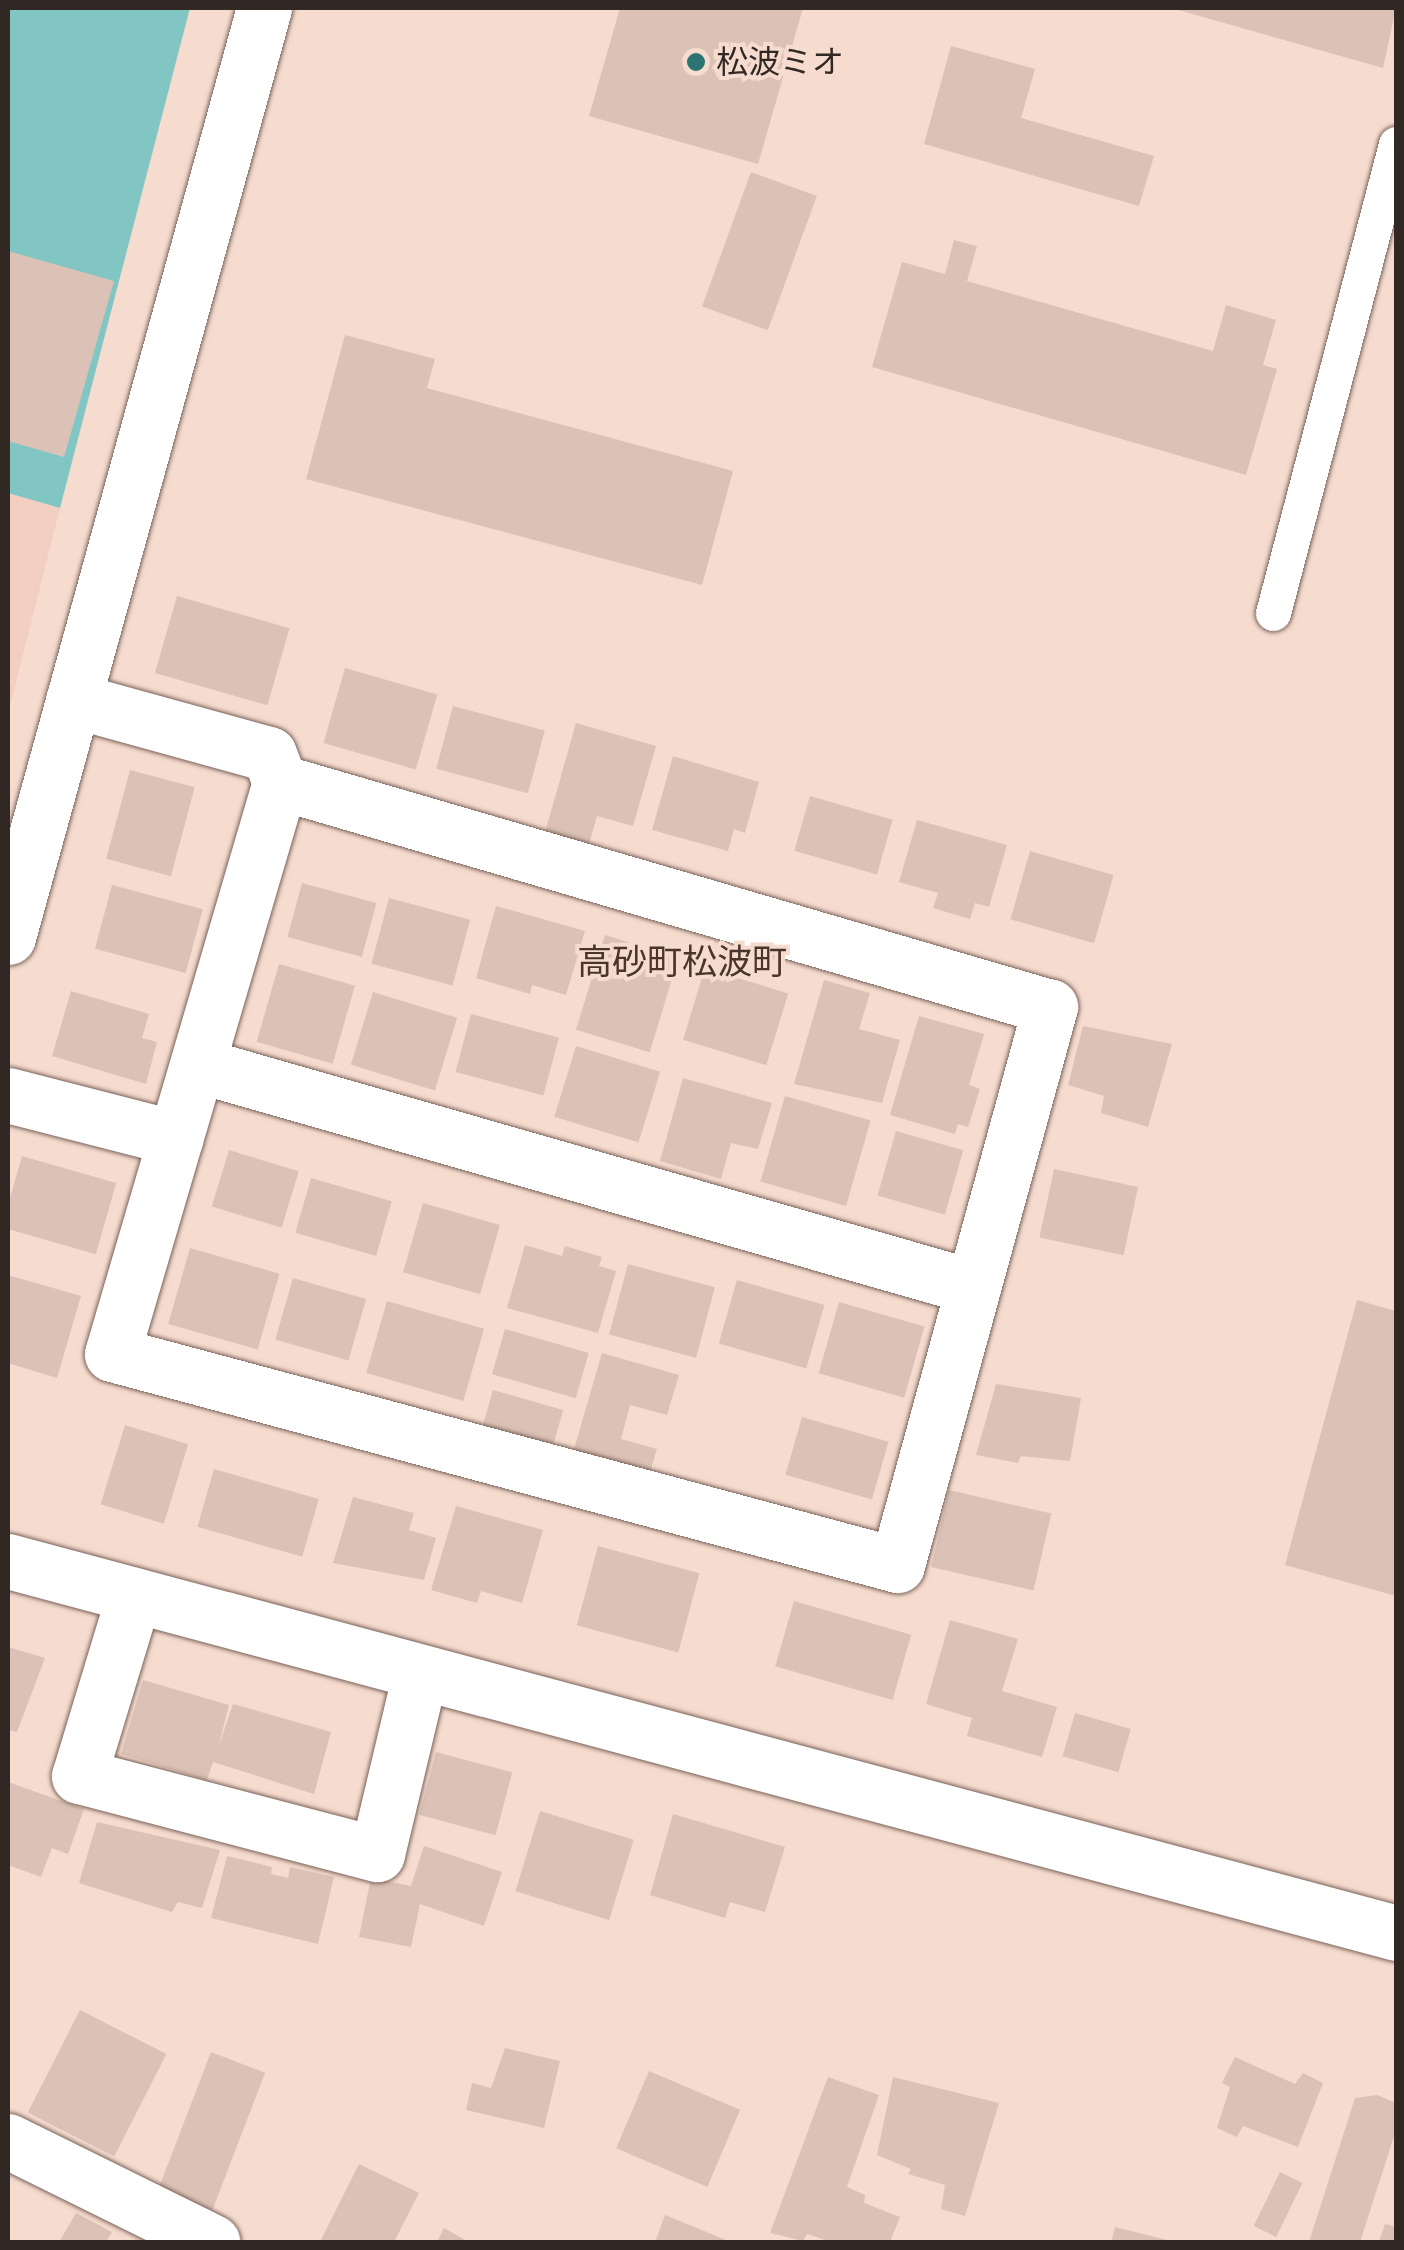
<!DOCTYPE html>
<html>
<head>
<meta charset="utf-8">
<style>
  body { margin:0 }
  #map { position:relative; width:1404px; height:2250px; overflow:hidden; background:#f6dbcf; font-family:Cabin,"Noto Sans JP",sans-serif }
  div>[style] { position:absolute }
  [style*='--x'] { left:calc(var(--x)*1px); top:calc(var(--y)*1px); width:calc(var(--w)*1px); rotate:calc(var(--a)*1deg) }
  .built>* { inset:0; background:#f2cfc0 }
  .water>* { inset:0; background:#82c6c4 }
  .building>* { inset:0; background:#dcc2b6; transform-origin:0 0 }
  .roads { filter:drop-shadow(0 0 2px #796258) drop-shadow(0 0 2px #796258) }
  .service>* { height:35px; margin:-17.5px; padding:0 17.5px; transform-origin:17.5px; border-radius:17.5px; background:#fff }
  .minor>* { height:55px; margin:-27.5px; padding:0 27.5px; transform-origin:27.5px; border-radius:27.5px; background:#fff }
  .tertiary>* { height:55px; margin:-27.5px; padding:0 27.5px; transform-origin:27.5px; border-radius:27.5px; background:#fff }
  .dots>* { width:28px; height:28px; translate:-50% -50%; box-sizing:border-box; border:5px solid #f6dbcf; border-radius:50% }
  span { translate:-50% -50%; white-space:nowrap; text-align:center; line-height:1.15; -webkit-text-stroke:8px #f6dbcf; paint-order:stroke }
  .poi-label { font-size:32px; color:#322823 }
  .left { translate:0 -50%; text-align:left }
  .neighbourhood-label { font-size:35px; color:#4a352b }
  .frame { position:absolute; inset:0; border:10px solid #322823; pointer-events:none }
</style>
</head>
<body>
<div id="map">
  <div class="built">
    <i style="clip-path:polygon(8px 493px,60px 508px,8px 714px)"></i>
  </div>
  <div class="water">
    <i style="clip-path:polygon(8px 8px,190px 8px,60px 508px,8px 493px)"></i>
  </div>
  <div class="building">
    <i style="clip-path:polygon(620px 8px,803px 8px,758px 164px,589px 116px)"></i>
    <i style="clip-path:polygon(1396px 8px,1383px 68px,1175px 9px,1175px 8px)"></i>
    <i style="clip-path:polygon(951px 46px,1035px 69px,1021px 118px,1154px 156px,1139px 206px,924px 144px)"></i>
    <i style="left:751px;top:172px;width:70px;height:143px;rotate:20deg"></i>
    <i style="clip-path:polygon(954px 240px,977px 246px,967px 281px,1213px 351px,1226px 305px,1276px 320px,1263px 365px,1277px 369px,1246px 475px,872px 367px,902px 262px,945px 274px)"></i>
    <i style="clip-path:polygon(8px 251px,114px 281px,64px 457px,8px 441px)"></i>
    <i style="clip-path:polygon(345px 335px,435px 359px,427px 388px,733px 471px,702px 585px,306px 479px)"></i>
    <i style="left:177px;top:596px;width:117px;height:80px;rotate:16deg"></i>
    <i style="left:345px;top:668px;width:96px;height:78px;rotate:16deg"></i>
    <i style="left:453px;top:706px;width:95px;height:65px;rotate:15deg"></i>
    <i style="clip-path:polygon(576px 723px,656px 746px,633px 826px,597px 816px,588px 847px,544px 836px)"></i>
    <i style="clip-path:polygon(673px 756px,759px 782px,745px 833px,734px 829px,728px 851px,652px 830px)"></i>
    <i style="left:130px;top:770px;width:67px;height:92px;rotate:15deg"></i>
    <i style="left:810px;top:796px;width:86px;height:57px;rotate:16deg"></i>
    <i style="clip-path:polygon(917px 820px,1007px 845px,989px 907px,975px 903px,970px 919px,933px 908px,938px 893px,899px 882px)"></i>
    <i style="left:1030px;top:851px;width:87px;height:71px;rotate:16deg"></i>
    <i style="left:302px;top:883px;width:77px;height:56px;rotate:15deg"></i>
    <i style="left:112px;top:885px;width:94px;height:66px;rotate:15deg"></i>
    <i style="left:389px;top:898px;width:84px;height:68px;rotate:15deg"></i>
    <i style="clip-path:polygon(496px 906px,585px 931px,566px 995px,532px 985px,530px 994px,476px 978px)"></i>
    <i style="left:605px;top:935px;width:77px;height:99px;rotate:17deg"></i>
    <i style="left:279px;top:964px;width:79px;height:81px;rotate:16deg"></i>
    <i style="left:705px;top:968px;width:87px;height:75px;rotate:17deg"></i>
    <i style="clip-path:polygon(824px 980px,870px 993px,859px 1029px,900px 1040px,882px 1103px,794px 1084px)"></i>
    <i style="clip-path:polygon(71px 991px,149px 1014px,142px 1038px,157px 1042px,146px 1084px,52px 1056px)"></i>
    <i style="left:373px;top:992px;width:88px;height:76px;rotate:17deg"></i>
    <i style="left:471px;top:1014px;width:91px;height:60px;rotate:15deg"></i>
    <i style="clip-path:polygon(919px 1016px,984px 1034px,969px 1085px,980px 1089px,968px 1127px,958px 1124px,955px 1134px,890px 1115px)"></i>
    <i style="clip-path:polygon(1083px 1026px,1172px 1044px,1148px 1127px,1101px 1113px,1104px 1096px,1068px 1085px)"></i>
    <i style="left:576px;top:1046px;width:88px;height:74px;rotate:17deg"></i>
    <i style="clip-path:polygon(683px 1078px,772px 1103px,758px 1149px,731px 1143px,721px 1179px,660px 1161px)"></i>
    <i style="left:785px;top:1096px;width:89px;height:89px;rotate:16deg"></i>
    <i style="left:896px;top:1131px;width:70px;height:67px;rotate:16deg"></i>
    <i style="left:229px;top:1150px;width:73px;height:59px;rotate:17deg"></i>
    <i style="left:22px;top:1156px;width:98px;height:74px;rotate:16deg"></i>
    <i style="left:1054px;top:1169px;width:86px;height:70px;rotate:12deg"></i>
    <i style="left:311px;top:1178px;width:84px;height:57px;rotate:16deg"></i>
    <i style="left:423px;top:1203px;width:80px;height:72px;rotate:16deg"></i>
    <i style="clip-path:polygon(525px 1245px,562px 1256px,565px 1246px,602px 1257px,599px 1266px,616px 1271px,598px 1333px,507px 1308px)"></i>
    <i style="left:190px;top:1248px;width:93px;height:79px;rotate:16deg"></i>
    <i style="left:628px;top:1264px;width:90px;height:73px;rotate:15deg"></i>
    <i style="clip-path:polygon(8px 1275px,81px 1296px,57px 1378px,8px 1363px)"></i>
    <i style="left:293px;top:1278px;width:76px;height:64px;rotate:16deg"></i>
    <i style="left:737px;top:1280px;width:91px;height:66px;rotate:16deg"></i>
    <i style="clip-path:polygon(1357px 1300px,1396px 1311px,1396px 1596px,1285px 1565px)"></i>
    <i style="left:387px;top:1301px;width:101px;height:75px;rotate:16deg"></i>
    <i style="left:839px;top:1302px;width:89px;height:74px;rotate:16deg"></i>
    <i style="left:505px;top:1329px;width:87px;height:47px;rotate:16deg"></i>
    <i style="clip-path:polygon(602px 1353px,679px 1375px,667px 1415px,630px 1405px,621px 1439px,657px 1449px,648px 1478px,572px 1456px)"></i>
    <i style="clip-path:polygon(996px 1384px,1081px 1398px,1070px 1461px,1021px 1456px,1018px 1463px,976px 1455px)"></i>
    <i style="left:493px;top:1390px;width:73px;height:46px;rotate:16deg"></i>
    <i style="left:802px;top:1417px;width:90px;height:60px;rotate:16deg"></i>
    <i style="left:125px;top:1425px;width:66px;height:83px;rotate:17deg"></i>
    <i style="left:214px;top:1469px;width:109px;height:60px;rotate:16deg"></i>
    <i style="left:949px;top:1490px;width:105px;height:79px;rotate:13deg"></i>
    <i style="clip-path:polygon(353px 1497px,414px 1513px,409px 1530px,436px 1538px,424px 1580px,333px 1563px)"></i>
    <i style="clip-path:polygon(456px 1506px,543px 1530px,522px 1603px,481px 1591px,477px 1603px,431px 1590px)"></i>
    <i style="left:598px;top:1546px;width:105px;height:82px;rotate:15deg"></i>
    <i style="left:794px;top:1601px;width:122px;height:68px;rotate:16deg"></i>
    <i style="clip-path:polygon(950px 1620px,1018px 1639px,1002px 1691px,1057px 1707px,1042px 1757px,967px 1736px,972px 1718px,926px 1704px)"></i>
    <i style="clip-path:polygon(8px 1647px,45px 1658px,17px 1732px,8px 1730px)"></i>
    <i style="clip-path:polygon(143px 1680px,229px 1705px,218px 1748px,233px 1704px,331px 1732px,314px 1794px,213px 1762px,207px 1780px,121px 1754px)"></i>
    <i style="left:1075px;top:1713px;width:58px;height:45px;rotate:16deg"></i>
    <i style="left:436px;top:1752px;width:79px;height:65px;rotate:15deg"></i>
    <i style="clip-path:polygon(8px 1782px,84px 1809px,68px 1854px,52px 1848px,41px 1877px,8px 1865px)"></i>
    <i style="left:540px;top:1811px;width:98px;height:84px;rotate:17deg"></i>
    <i style="clip-path:polygon(673px 1814px,785px 1847px,765px 1912px,730px 1902px,725px 1918px,650px 1895px)"></i>
    <i style="clip-path:polygon(97px 1822px,220px 1850px,202px 1908px,178px 1902px,172px 1912px,79px 1883px)"></i>
    <i style="clip-path:polygon(424px 1846px,502px 1872px,484px 1926px,420px 1904px,411px 1947px,359px 1937px,371px 1878px,411px 1886px)"></i>
    <i style="clip-path:polygon(227px 1856px,272px 1867px,271px 1874px,288px 1878px,290px 1867px,334px 1877px,318px 1944px,211px 1918px)"></i>
    <i style="left:80px;top:2010px;width:97px;height:115px;rotate:27deg"></i>
    <i style="clip-path:polygon(505px 2048px,560px 2061px,544px 2128px,466px 2110px,472px 2083px,491px 2088px)"></i>
    <i style="left:211px;top:2052px;width:58px;height:147px;rotate:21deg"></i>
    <i style="clip-path:polygon(1235px 2057px,1295px 2084px,1303px 2073px,1323px 2083px,1298px 2147px,1243px 2126px,1237px 2137px,1217px 2128px,1230px 2087px,1222px 2083px)"></i>
    <i style="left:649px;top:2071px;width:99px;height:84px;rotate:23deg"></i>
    <i style="clip-path:polygon(828px 2077px,879px 2095px,847px 2187px,865px 2195px,864px 2203px,900px 2217px,890px 2242px,831px 2242px,807px 2234px,803px 2241px,770px 2233px)"></i>
    <i style="clip-path:polygon(893px 2077px,999px 2103px,965px 2216px,941px 2209px,945px 2185px,908px 2174px,911px 2169px,877px 2155px)"></i>
    <i style="clip-path:polygon(1377px 2095px,1396px 2103px,1396px 2130px,1360px 2242px,1309px 2242px,1355px 2098px)"></i>
    <i style="clip-path:polygon(359px 2164px,419px 2193px,394px 2242px,320px 2242px)"></i>
    <i style="left:1280px;top:2172px;width:25px;height:60px;rotate:26deg"></i>
    <i style="clip-path:polygon(76px 2213px,112px 2232px,106px 2242px,59px 2242px)"></i>
    <i style="clip-path:polygon(665px 2215px,731px 2242px,655px 2242px)"></i>
    <i style="clip-path:polygon(1385px 2224px,1396px 2227px,1396px 2242px,1379px 2242px)"></i>
    <i style="clip-path:polygon(1115px 2227px,1171px 2241px,1171px 2242px,1111px 2242px)"></i>
    <i style="clip-path:polygon(444px 2228px,469px 2242px,437px 2242px)"></i>
  </div>
  <div class="roads">
    <div class="service">
      <i style="--x:1273;--y:613;--w:485;--a:-75.3"></i>
    </div>
    <div class="minor">
      <i style="--x:73;--y:700;--w:203;--a:15.4"></i>
      <i style="--x:269;--y:754;--w:30;--a:69"></i>
      <i style="--x:280;--y:782;--w:596;--a:106.37"></i>
      <i style="--x:112;--y:1354;--w:813;--a:15.04"></i>
      <i style="--x:897;--y:1565;--w:579;--a:-74.67"></i>
      <i style="--x:1050;--y:1007;--w:802;--a:-163.71"></i>
      <i style="--x:198;--y:1065;--w:806;--a:15.98"></i>
      <i style="--x:8;--y:1095;--w:173;--a:14.4"></i>
      <i style="--x:134;--y:1595;--w:189;--a:106.9"></i>
      <i style="--x:79;--y:1776;--w:308;--a:14.7"></i>
      <i style="--x:377;--y:1854;--w:186;--a:-76.6"></i>
      <i style="--x:8;--y:2141;--w:228;--a:26.3"></i>
    </div>
    <div class="tertiary">
      <i style="--x:8;--y:937;--w:964;--a:-74.59"></i>
      <i style="--x:8;--y:1561;--w:1437;--a:15"></i>
    </div>
  </div>
  <div class="dots">
    <i style="left:696px;top:62px;background:#2a7473"></i>
  </div>
  <div class="poi-label">
    <span class="left" style="left:716px;top:62px">松波ミオ</span>
  </div>
  <div class="neighbourhood-label">
    <span style="left:682px;top:962px">高砂町松波町</span>
  </div>
  <div class="frame"></div>
</div>
</body>
</html>
